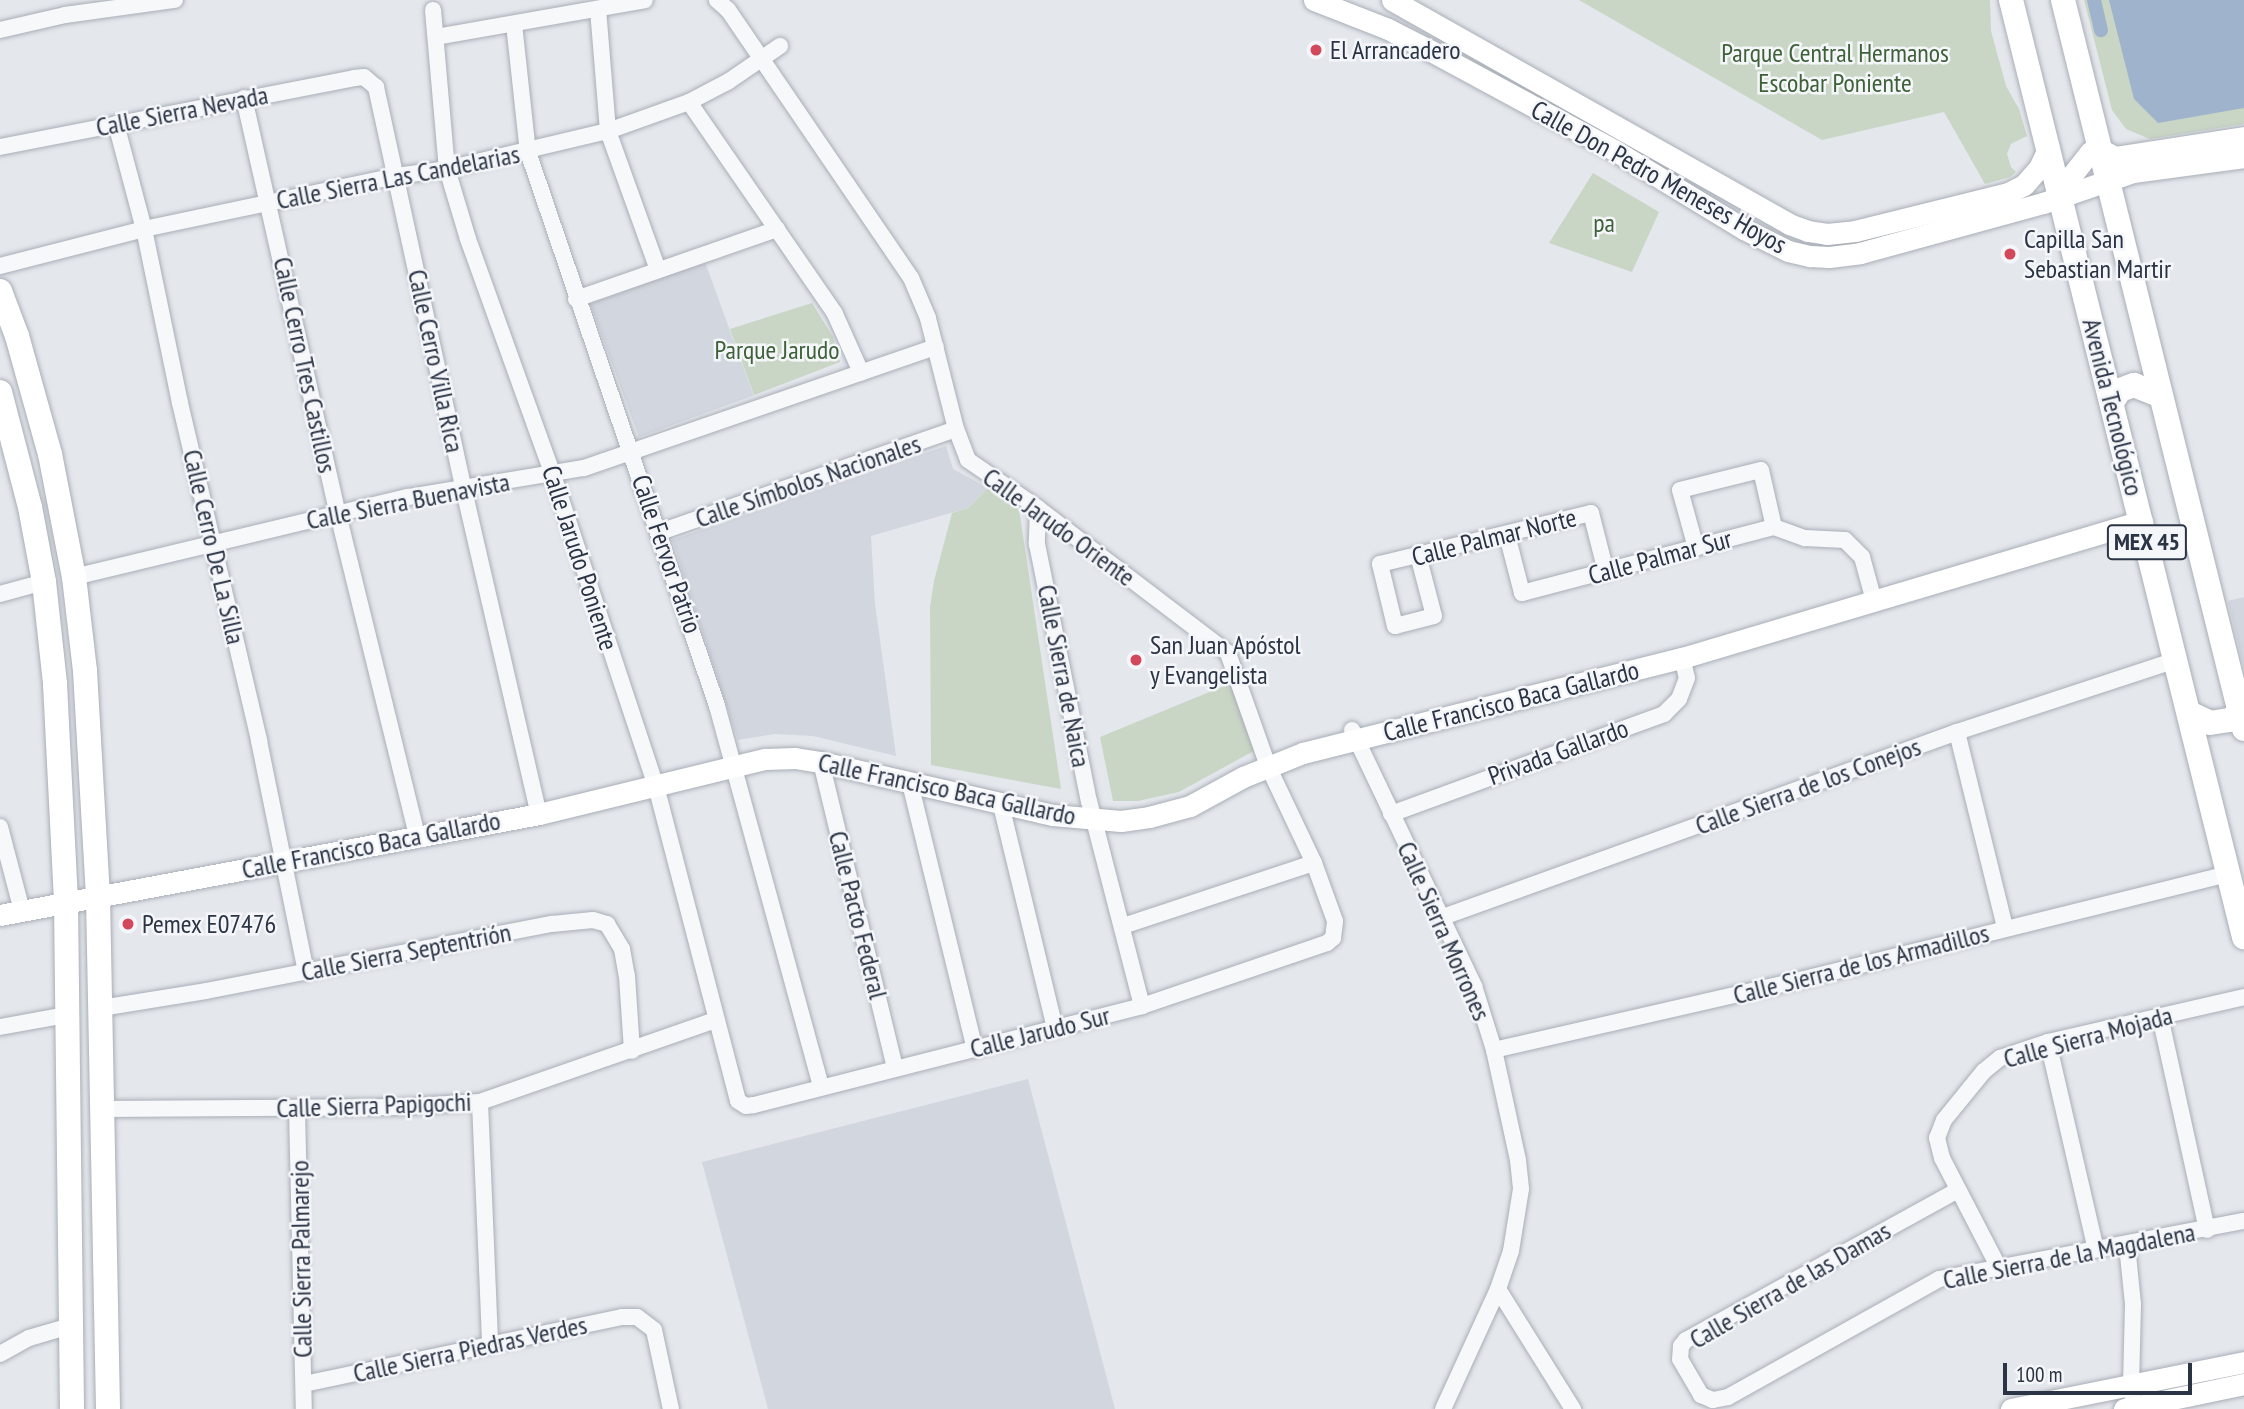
<!DOCTYPE html>
<html>
<head>
<meta charset="utf-8">
<style>
  body { margin:0 }
  #map { position:relative; width:2244px; height:1409px; overflow:hidden; background:#e4e7ec; font-family:"PT Sans Narrow",sans-serif }
  div>[style] { position:absolute }
  [style*='--x'] { left:calc(var(--x)*1px); top:calc(var(--y)*1px); width:calc(var(--w)*1px); rotate:calc(var(--a)*1deg) }
  .built>* { inset:0; background:#d2d6de; transform-origin:0 0 }
  .green>* { inset:0; background:#c9d6c5 }
  .water>* { inset:0; background:#9fb4cc }
  .canal>* { height:14px; margin:-7px; padding:0 7px; transform-origin:7px; border-radius:7px; background:#9fb4cc }
  .roads { filter:drop-shadow(0 0 2px #a9aeb7) drop-shadow(0 0 2px #a9aeb7) }
  .street>* { height:16px; margin:-8px; padding:0 8px; transform-origin:8px; border-radius:8px; background:#f7f8fa }
  .secondary>* { height:21px; margin:-10.5px; padding:0 10.5px; transform-origin:10.5px; border-radius:10.5px; background:#fff }
  .primary>* { height:24px; margin:-12px; padding:0 12px; transform-origin:12px; border-radius:12px; background:#fff }
  .dots>* { width:19px; height:19px; translate:-50% -50%; box-sizing:border-box; border:4px solid #f4f6f9; border-radius:50% }
  span { translate:-50% -50%; white-space:nowrap; text-align:center; line-height:1.15; -webkit-text-stroke:5px #f4f6f9; paint-order:stroke }
  .shield-label span { padding:2px 5px; background:#f4f6f9; border:2px solid; border-radius:5px; -webkit-text-stroke-width:0 }
  .shield-label { font-size:24px; color:#2b3445; font-weight:700 }
  .poi-label { font-size:26px; color:#2b3445 }
  .left { translate:0 -50%; text-align:left }
  .park-label { font-size:26px; color:#3f6138 }
  .street-label { font-size:26px; color:#2b3445 }
  .scale { position:absolute; left:2003px; top:1363px; width:189px; height:32px; box-sizing:border-box; border:4px solid #2b3445; border-top:0; padding-left:9px; font-size:21px; line-height:24px; white-space:nowrap; color:#2b3445; -webkit-text-stroke:5px #f4f6f9; paint-order:stroke }
</style>
</head>
<body>
<div id="map">
  <div class="built">
    <i style="left:705px;top:262px;width:142px;height:122px;rotate:70deg"></i>
    <i style="clip-path:polygon(946px 446px,953px 469px,988px 488px,968px 508px,871px 536px,875px 604px,896px 756px,813px 736px,775px 734px,738px 740px,672px 540px)"></i>
    <i style="clip-path:polygon(2244px 597px,2244px 669px,2228px 601px)"></i>
    <i style="clip-path:polygon(1028px 1079px,1115px 1409px,768px 1409px,702px 1162px)"></i>
  </div>
  <div class="green">
    <i style="clip-path:polygon(1579px 0,1990px 0,1991px 31px,2006px 86px,2019px 109px,2027px 136px,2011px 144px,2007px 154px,2011px 167px,2016px 172px,2010px 177px,1985px 184px,1944px 112px,1822px 140px)"></i>
    <i style="clip-path:polygon(2084px 0,2244px 0,2244px 124px,2150px 139px,2126px 129px,2112px 110px)"></i>
    <i style="clip-path:polygon(1593px 173px,1659px 212px,1632px 272px,1549px 243px)"></i>
    <i style="clip-path:polygon(812px 303px,833px 337px,840px 362px,754px 395px,730px 329px)"></i>
    <i style="clip-path:polygon(988px 488px,1019px 509px,1061px 789px,931px 765px,930px 607px,934px 581px,952px 513px,968px 508px)"></i>
    <i style="clip-path:polygon(1236px 681px,1261px 747px,1179px 792px,1138px 801px,1113px 801px,1100px 737px)"></i>
  </div>
  <div class="water">
    <i style="clip-path:polygon(2109px 0,2244px 0,2244px 108px,2158px 123px,2134px 99px)"></i>
  </div>
  <div class="canal">
    <i style="--x:2094;--y:0;--w:31;--a:77"></i>
  </div>
  <div class="roads">
    <div class="street">
      <i style="--x:598;--y:9;--w:122;--a:85.3"></i>
      <i style="--x:608;--y:131;--w:148;--a:70.2"></i>
      <i style="--x:433;--y:10;--w:160;--a:85"></i>
      <i style="--x:447;--y:169;--w:73;--a:73.3"></i>
      <i style="--x:468;--y:239;--w:251;--a:70.2"></i>
      <i style="--x:553;--y:475;--w:328;--a:71.7"></i>
      <i style="--x:656;--y:786;--w:325;--a:75.4"></i>
      <i style="--x:738;--y:1101;--w:9;--a:32"></i>
      <i style="--x:746;--y:1106;--w:8;--a:-7"></i>
      <i style="--x:754;--y:1105;--w:400;--a:-14.3"></i>
      <i style="--x:1142;--y:1006;--w:195;--a:-18.8"></i>
      <i style="--x:1327;--y:943;--w:8;--a:-40"></i>
      <i style="--x:1333;--y:938;--w:17;--a:-83"></i>
      <i style="--x:1335;--y:921;--w:62;--a:-109.9"></i>
      <i style="--x:1314;--y:863;--w:107;--a:-115.4"></i>
      <i style="--x:1268;--y:766;--w:120;--a:-109.5"></i>
      <i style="--x:1228;--y:653;--w:239;--a:-142.7"></i>
      <i style="--x:1038;--y:508;--w:85;--a:-145.6"></i>
      <i style="--x:968;--y:460;--w:33;--a:-111"></i>
      <i style="--x:956;--y:429;--w:114;--a:-104.2"></i>
      <i style="--x:928;--y:318;--w:43;--a:-113"></i>
      <i style="--x:911;--y:278;--w:325;--a:-124.3"></i>
      <i style="--x:728;--y:10;--w:15;--a:-138"></i>
      <i style="--x:514;--y:24;--w:129;--a:83.8"></i>
      <i style="--x:528;--y:152;--w:585;--a:71.16"></i>
      <i style="--x:717;--y:706;--w:395;--a:74.7"></i>
      <i style="--x:0;--y:30;--w:67;--a:-13"></i>
      <i style="--x:65;--y:15;--w:111;--a:-7.8"></i>
      <i style="--x:436;--y:37;--w:212;--a:-10"></i>
      <i style="--x:244;--y:98;--w:426;--a:77.3"></i>
      <i style="--x:338;--y:514;--w:332;--a:76.2"></i>
      <i style="--x:689;--y:102;--w:257;--a:55.4"></i>
      <i style="--x:835;--y:314;--w:64;--a:65.9"></i>
      <i style="--x:116;--y:124;--w:109;--a:75.1"></i>
      <i style="--x:144;--y:229;--w:178;--a:78.3"></i>
      <i style="--x:180;--y:403;--w:347;--a:76.8"></i>
      <i style="--x:259;--y:741;--w:236;--a:78.5"></i>
      <i style="--x:0;--y:147;--w:361;--a:-11"></i>
      <i style="--x:354;--y:78;--w:10;--a:-6"></i>
      <i style="--x:364;--y:77;--w:16;--a:40"></i>
      <i style="--x:376;--y:87;--w:408;--a:77.7"></i>
      <i style="--x:463;--y:486;--w:337;--a:77"></i>
      <i style="--x:0;--y:266;--w:149;--a:-14.4"></i>
      <i style="--x:144;--y:229;--w:258;--a:-11.9"></i>
      <i style="--x:396;--y:176;--w:51;--a:-7.8"></i>
      <i style="--x:447;--y:169;--w:165;--a:-13.3"></i>
      <i style="--x:608;--y:131;--w:86;--a:-19.7"></i>
      <i style="--x:689;--y:102;--w:45;--a:-27.7"></i>
      <i style="--x:729;--y:81;--w:62;--a:-34.5"></i>
      <i style="--x:576;--y:299;--w:213;--a:-19.2"></i>
      <i style="--x:1038;--y:508;--w:36;--a:92"></i>
      <i style="--x:1037;--y:544;--w:262;--a:78.6"></i>
      <i style="--x:1089;--y:801;--w:212;--a:75.5"></i>
      <i style="--x:660;--y:532;--w:313;--a:-19.2"></i>
      <i style="--x:1507;--y:535;--w:60;--a:75.5"></i>
      <i style="--x:1522;--y:593;--w:260;--a:-14.7"></i>
      <i style="--x:1774;--y:527;--w:33;--a:20"></i>
      <i style="--x:1805;--y:538;--w:40;--a:2.9"></i>
      <i style="--x:1845;--y:540;--w:24;--a:45"></i>
      <i style="--x:1862;--y:557;--w:46;--a:74.7"></i>
      <i style="--x:1696;--y:548;--w:60;--a:-105.4"></i>
      <i style="--x:1680;--y:490;--w:83;--a:-13.9"></i>
      <i style="--x:1761;--y:470;--w:58;--a:77.2"></i>
      <i style="--x:1418;--y:555;--w:63;--a:75.3"></i>
      <i style="--x:1434;--y:616;--w:40;--a:165.6"></i>
      <i style="--x:1395;--y:626;--w:64;--a:-103.6"></i>
      <i style="--x:1380;--y:564;--w:217;--a:-13.6"></i>
      <i style="--x:1591;--y:513;--w:61;--a:75.7"></i>
      <i style="--x:74;--y:577;--w:343;--a:-13.5"></i>
      <i style="--x:408;--y:497;--w:178;--a:-9.4"></i>
      <i style="--x:584;--y:468;--w:372;--a:-19"></i>
      <i style="--x:0;--y:594;--w:46;--a:-15.3"></i>
      <i style="--x:1352;--y:730;--w:284;--a:64.5"></i>
      <i style="--x:1474;--y:986;--w:67;--a:72.6"></i>
      <i style="--x:1494;--y:1050;--w:113;--a:77.7"></i>
      <i style="--x:1518;--y:1160;--w:29;--a:84"></i>
      <i style="--x:1521;--y:1189;--w:63;--a:99.2"></i>
      <i style="--x:1511;--y:1251;--w:40;--a:108.9"></i>
      <i style="--x:1498;--y:1289;--w:132;--a:114.6"></i>
      <i style="--x:1957;--y:732;--w:202;--a:76.2"></i>
      <i style="--x:821;--y:762;--w:315;--a:76.4"></i>
      <i style="--x:910;--y:783;--w:274;--a:76.3"></i>
      <i style="--x:1001;--y:805;--w:230;--a:76.4"></i>
      <i style="--x:1391;--y:814;--w:291;--a:-20.1"></i>
      <i style="--x:1664;--y:714;--w:21;--a:-45"></i>
      <i style="--x:1679;--y:699;--w:22;--a:-69"></i>
      <i style="--x:1687;--y:678;--w:21;--a:-104"></i>
      <i style="--x:0;--y:827;--w:87;--a:75.3"></i>
      <i style="--x:1443;--y:917;--w:546;--a:-19.79"></i>
      <i style="--x:1957;--y:732;--w:231;--a:-18.2"></i>
      <i style="--x:1123;--y:926;--w:201;--a:-18.3"></i>
      <i style="--x:101;--y:1008;--w:106;--a:-9.2"></i>
      <i style="--x:206;--y:991;--w:352;--a:-11"></i>
      <i style="--x:552;--y:924;--w:41;--a:-5.6"></i>
      <i style="--x:593;--y:920;--w:15;--a:16"></i>
      <i style="--x:607;--y:924;--w:29;--a:59"></i>
      <i style="--x:622;--y:949;--w:27;--a:80"></i>
      <i style="--x:627;--y:976;--w:75;--a:86.2"></i>
      <i style="--x:2160;--y:1016;--w:219;--a:77.6"></i>
      <i style="--x:0;--y:1027;--w:68;--a:-10.2"></i>
      <i style="--x:2048;--y:1042;--w:213;--a:77"></i>
      <i style="--x:1494;--y:1050;--w:318;--a:-12.9"></i>
      <i style="--x:1804;--y:979;--w:437;--a:-13.9"></i>
      <i style="--x:480;--y:1102;--w:243;--a:87.6"></i>
      <i style="--x:103;--y:1109;--w:297;--a:-0.4"></i>
      <i style="--x:400;--y:1107;--w:80;--a:-3.6"></i>
      <i style="--x:480;--y:1102;--w:250;--a:-19.2"></i>
      <i style="--x:297;--y:1109;--w:300;--a:88.7"></i>
      <i style="--x:1958;--y:1190;--w:311;--a:151.1"></i>
      <i style="--x:1686;--y:1340;--w:8;--a:130"></i>
      <i style="--x:1681;--y:1346;--w:13;--a:94"></i>
      <i style="--x:1680;--y:1359;--w:42;--a:59.7"></i>
      <i style="--x:1701;--y:1395;--w:13;--a:23"></i>
      <i style="--x:1713;--y:1400;--w:15;--a:-11"></i>
      <i style="--x:1728;--y:1397;--w:242;--a:-29.2"></i>
      <i style="--x:1939;--y:1279;--w:310;--a:-10.8"></i>
      <i style="--x:2127;--y:1245;--w:59;--a:84.2"></i>
      <i style="--x:2133;--y:1304;--w:81;--a:91.4"></i>
      <i style="--x:2131;--y:1385;--w:22;--a:82"></i>
      <i style="--x:1999;--y:1268;--w:124;--a:-117.4"></i>
      <i style="--x:1942;--y:1158;--w:21;--a:-104"></i>
      <i style="--x:1937;--y:1138;--w:19;--a:-69"></i>
      <i style="--x:1944;--y:1120;--w:63;--a:-50.8"></i>
      <i style="--x:1984;--y:1071;--w:21;--a:-39"></i>
      <i style="--x:2000;--y:1058;--w:51;--a:-18.4"></i>
      <i style="--x:2048;--y:1042;--w:201;--a:-12.9"></i>
      <i style="--x:1498;--y:1289;--w:142;--a:58"></i>
      <i style="--x:0;--y:1354;--w:33;--a:-29"></i>
      <i style="--x:29;--y:1338;--w:43;--a:-16.3"></i>
      <i style="--x:304;--y:1384;--w:325;--a:-11.9"></i>
      <i style="--x:622;--y:1317;--w:15;--a:0"></i>
      <i style="--x:637;--y:1317;--w:21;--a:37"></i>
      <i style="--x:654;--y:1330;--w:81;--a:77.9"></i>
    </div>
    <div class="secondary">
      <i style="--x:1314;--y:0;--w:79;--a:21.4"></i>
      <i style="--x:1388;--y:29;--w:48;--a:27.1"></i>
      <i style="--x:1431;--y:51;--w:208;--a:28.4"></i>
      <i style="--x:1614;--y:150;--w:152;--a:31.3"></i>
      <i style="--x:1744;--y:229;--w:49;--a:26.6"></i>
      <i style="--x:1788;--y:251;--w:23;--a:13"></i>
      <i style="--x:1810;--y:256;--w:19;--a:3"></i>
      <i style="--x:1829;--y:257;--w:31;--a:-7"></i>
      <i style="--x:1860;--y:253;--w:190;--a:-15.3"></i>
      <i style="--x:2043;--y:203;--w:95;--a:-19"></i>
      <i style="--x:2133;--y:172;--w:112;--a:-7.7"></i>
      <i style="--x:1392;--y:0;--w:456;--a:29.4"></i>
      <i style="--x:1789;--y:224;--w:20;--a:20"></i>
      <i style="--x:1808;--y:231;--w:19;--a:9"></i>
      <i style="--x:1827;--y:234;--w:28;--a:-6"></i>
      <i style="--x:1855;--y:231;--w:158;--a:-13.9"></i>
      <i style="--x:2008;--y:193;--w:18;--a:-27"></i>
      <i style="--x:2024;--y:185;--w:23;--a:-49"></i>
      <i style="--x:2039;--y:168;--w:23;--a:-65"></i>
      <i style="--x:2061;--y:197;--w:25;--a:-63"></i>
      <i style="--x:2072;--y:175;--w:29;--a:-52"></i>
      <i style="--x:2090;--y:152;--w:10;--a:-17"></i>
      <i style="--x:2100;--y:149;--w:17;--a:28"></i>
      <i style="--x:2115;--y:157;--w:131;--a:-8.8"></i>
      <i style="--x:0;--y:915;--w:548;--a:-10.61"></i>
      <i style="--x:539;--y:814;--w:233;--a:-13.7"></i>
      <i style="--x:765;--y:759;--w:30;--a:-2"></i>
      <i style="--x:795;--y:758;--w:26;--a:9"></i>
      <i style="--x:821;--y:762;--w:238;--a:12.9"></i>
      <i style="--x:1053;--y:815;--w:68;--a:5"></i>
      <i style="--x:1121;--y:821;--w:28;--a:-8"></i>
      <i style="--x:1149;--y:817;--w:42;--a:-15"></i>
      <i style="--x:1190;--y:806;--w:60;--a:-28.7"></i>
      <i style="--x:1243;--y:777;--w:65;--a:-21.8"></i>
      <i style="--x:1303;--y:753;--w:391;--a:-14.1"></i>
      <i style="--x:1682;--y:658;--w:480;--a:-16.6"></i>
      <i style="--x:2011;--y:1409;--w:238;--a:-11.4"></i>
      <i style="--x:2124;--y:1409;--w:123;--a:-11.8"></i>
    </div>
    <div class="primary">
      <i style="--x:2011;--y:0;--w:966;--a:76.04"></i>
      <i style="--x:2063;--y:0;--w:751;--a:76.06"></i>
      <i style="--x:0;--y:291;--w:48;--a:69.3"></i>
      <i style="--x:17;--y:336;--w:123;--a:74.4"></i>
      <i style="--x:50;--y:454;--w:125;--a:79"></i>
      <i style="--x:74;--y:577;--w:95;--a:83.3"></i>
      <i style="--x:85;--y:671;--w:226;--a:86.7"></i>
      <i style="--x:98;--y:897;--w:512;--a:88.88"></i>
      <i style="--x:0;--y:392;--w:119;--a:75.4"></i>
      <i style="--x:30;--y:507;--w:76;--a:79.4"></i>
      <i style="--x:44;--y:582;--w:103;--a:83.8"></i>
      <i style="--x:55;--y:684;--w:219;--a:87.1"></i>
      <i style="--x:66;--y:903;--w:506;--a:89.32"></i>
      <i style="--x:2112;--y:402;--w:14;--a:-56"></i>
      <i style="--x:2120;--y:390;--w:15;--a:-20"></i>
      <i style="--x:2134;--y:385;--w:29;--a:22"></i>
      <i style="--x:2189;--y:713;--w:23;--a:25"></i>
      <i style="--x:2210;--y:723;--w:20;--a:-9"></i>
      <i style="--x:2230;--y:720;--w:13;--a:-39"></i>
    </div>
  </div>
  <div class="dots">
    <i style="left:1316px;top:50px;background:#d1495b"></i>
    <i style="left:2010px;top:254px;background:#d1495b"></i>
    <i style="left:1136px;top:660px;background:#d1495b"></i>
    <i style="left:128px;top:924px;background:#d1495b"></i>
  </div>
  <div class="shield-label">
    <span style="left:2147px;top:542px">MEX 45</span>
  </div>
  <div class="poi-label">
    <span class="left" style="left:1330px;top:50px">El Arrancadero</span>
    <span class="left" style="left:2024px;top:254px">Capilla San<br>Sebastian Martir</span>
    <span class="left" style="left:1150px;top:660px">San Juan Apóstol<br>y Evangelista</span>
    <span class="left" style="left:142px;top:924px">Pemex E07476</span>
  </div>
  <div class="park-label">
    <span style="left:1835px;top:68px">Parque Central Hermanos<br>Escobar Poniente</span>
    <span style="left:1604px;top:223px">pa</span>
    <span style="left:777px;top:350px">Parque Jarudo</span>
  </div>
  <div class="street-label">
    <span style="left:182px;top:111px;rotate:-11deg">Calle Sierra Nevada</span>
    <span style="left:398px;top:177px;rotate:-11deg">Calle Sierra Las Candelarias</span>
    <span style="left:1659px;top:177px;rotate:29deg">Calle Don Pedro Meneses Hoyos</span>
    <span style="left:436px;top:361px;rotate:78deg">Calle Cerro Villa Rica</span>
    <span style="left:305px;top:365px;rotate:78deg">Calle Cerro Tres Castillos</span>
    <span style="left:2113px;top:407px;rotate:76deg">Avenida Tecnológico</span>
    <span style="left:808px;top:481px;rotate:-19deg">Calle Símbolos Nacionales</span>
    <span style="left:408px;top:501px;rotate:-11deg">Calle Sierra Buenavista</span>
    <span style="left:1059px;top:527px;rotate:36deg">Calle Jarudo Oriente</span>
    <span style="left:1494px;top:537px;rotate:-14deg">Calle Palmar Norte</span>
    <span style="left:214px;top:547px;rotate:77deg">Calle Cerro De La Silla</span>
    <span style="left:667px;top:554px;rotate:71deg">Calle Fervor Patrio</span>
    <span style="left:1660px;top:557px;rotate:-15deg">Calle Palmar Sur</span>
    <span style="left:580px;top:558px;rotate:72deg">Calle Jarudo Poniente</span>
    <span style="left:1064px;top:676px;rotate:79deg">Calle Sierra de Naica</span>
    <span style="left:1511px;top:701px;rotate:-14deg">Calle Francisco Baca Gallardo</span>
    <span style="left:1558px;top:752px;rotate:-20deg">Privada Gallardo</span>
    <span style="left:1808px;top:786px;rotate:-20deg">Calle Sierra de los Conejos</span>
    <span style="left:947px;top:789px;rotate:12deg">Calle Francisco Baca Gallardo</span>
    <span style="left:371px;top:845px;rotate:-11deg">Calle Francisco Baca Gallardo</span>
    <span style="left:858px;top:915px;rotate:76deg">Calle Pacto Federal</span>
    <span style="left:1444px;top:931px;rotate:66deg">Calle Sierra Morrones</span>
    <span style="left:406px;top:952px;rotate:-11deg">Calle Sierra Septentrión</span>
    <span style="left:1861px;top:964px;rotate:-14deg">Calle Sierra de los Armadillos</span>
    <span style="left:1040px;top:1032px;rotate:-14deg">Calle Jarudo Sur</span>
    <span style="left:2088px;top:1037px;rotate:-15deg">Calle Sierra Mojada</span>
    <span style="left:374px;top:1105px;rotate:-2deg">Calle Sierra Papigochi</span>
    <span style="left:2069px;top:1256px;rotate:-11deg">Calle Sierra de la Magdalena</span>
    <span style="left:301px;top:1259px;rotate:-91deg">Calle Sierra Palmarejo</span>
    <span style="left:1790px;top:1285px;rotate:-30deg">Calle Sierra de las Damas</span>
    <span style="left:470px;top:1349px;rotate:-12deg">Calle Sierra Piedras Verdes</span>
  </div>
  <div class="scale">100 m</div>
</div>
</body>
</html>
